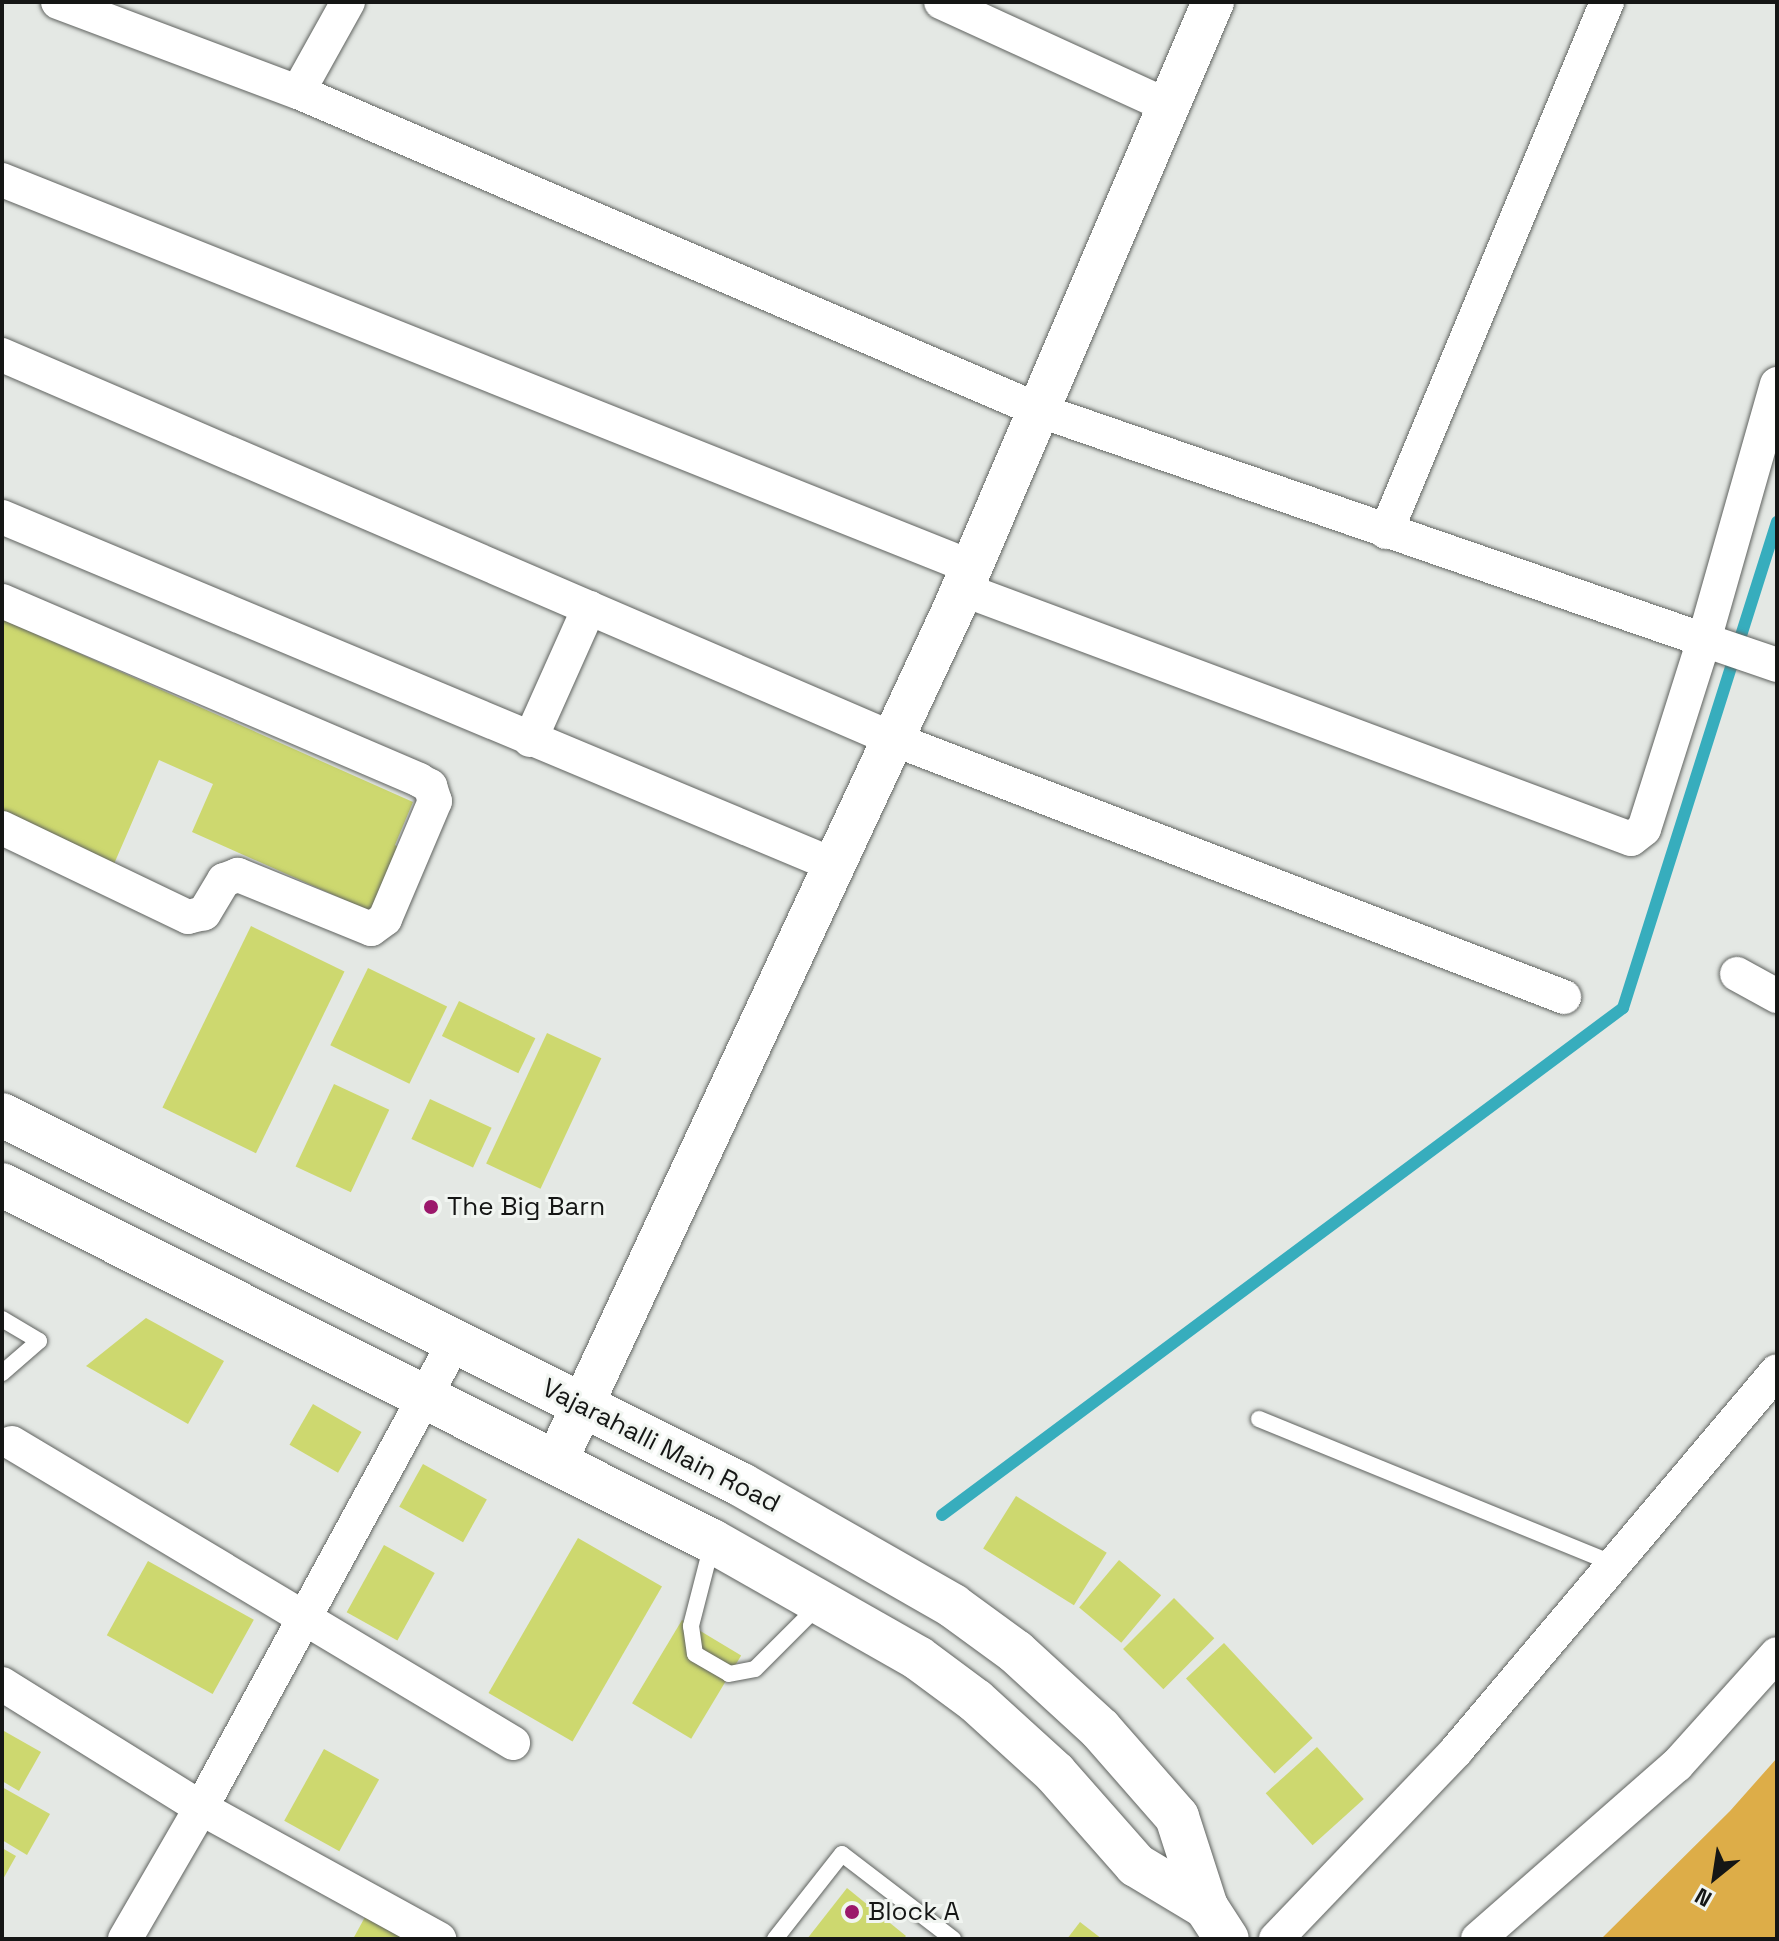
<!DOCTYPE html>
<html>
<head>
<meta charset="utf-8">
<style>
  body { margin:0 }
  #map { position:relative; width:1779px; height:1941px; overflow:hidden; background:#e4e8e4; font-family:"Space Grotesk",sans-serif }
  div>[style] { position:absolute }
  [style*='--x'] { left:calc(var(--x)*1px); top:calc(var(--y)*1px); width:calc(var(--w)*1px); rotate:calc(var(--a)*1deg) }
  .forest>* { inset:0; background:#ddad48 }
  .stream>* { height:12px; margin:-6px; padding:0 6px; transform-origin:6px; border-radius:6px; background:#37adbd }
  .building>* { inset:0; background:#cdd86f; transform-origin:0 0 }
  .roads { filter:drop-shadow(0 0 2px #606360) drop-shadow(0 0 2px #606360) }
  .service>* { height:16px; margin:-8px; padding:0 8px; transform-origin:8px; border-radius:8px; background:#fff }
  .minor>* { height:34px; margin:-17px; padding:0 17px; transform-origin:17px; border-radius:17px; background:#fff }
  .tertiary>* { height:42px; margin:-21px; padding:0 21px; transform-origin:21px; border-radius:21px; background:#fff }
  .secondary>* { height:44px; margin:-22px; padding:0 22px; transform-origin:22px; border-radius:22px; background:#fff }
  .dots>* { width:22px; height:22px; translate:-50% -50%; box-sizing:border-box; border:4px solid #f1f5f1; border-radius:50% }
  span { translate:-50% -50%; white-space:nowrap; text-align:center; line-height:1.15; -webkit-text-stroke:6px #f1f5f1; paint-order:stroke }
  .poi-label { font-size:26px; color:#151615 }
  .left { translate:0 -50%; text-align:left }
  .street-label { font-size:26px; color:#151615 }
  .frame { position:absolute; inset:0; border:4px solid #151615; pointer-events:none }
  .north { position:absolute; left:1675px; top:1837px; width:80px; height:80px; -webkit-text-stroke:6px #f1f5f1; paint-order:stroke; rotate:210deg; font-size:22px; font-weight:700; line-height:32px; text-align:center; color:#151615 }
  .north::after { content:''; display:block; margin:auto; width:28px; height:36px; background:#151615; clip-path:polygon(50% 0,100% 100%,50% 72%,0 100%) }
</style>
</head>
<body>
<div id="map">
  <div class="forest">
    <i style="clip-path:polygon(1777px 1758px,1777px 1939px,1601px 1939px,1730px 1811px)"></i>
  </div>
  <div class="stream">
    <i style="--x:942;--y:1515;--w:849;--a:-36.67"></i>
    <i style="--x:1623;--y:1008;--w:510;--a:-72.42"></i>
  </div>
  <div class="building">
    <i style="clip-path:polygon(2px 619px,413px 802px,395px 845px,402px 849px,374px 913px,192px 832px,213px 784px,159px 760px,114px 864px,2px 814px)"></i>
    <i style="left:251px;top:926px;width:104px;height:202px;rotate:26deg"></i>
    <i style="left:368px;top:968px;width:88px;height:86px;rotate:26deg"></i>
    <i style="left:459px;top:1001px;width:85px;height:39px;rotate:26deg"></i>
    <i style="left:547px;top:1033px;width:60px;height:144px;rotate:25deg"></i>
    <i style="left:334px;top:1084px;width:61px;height:91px;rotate:25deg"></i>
    <i style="left:430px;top:1099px;width:68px;height:44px;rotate:25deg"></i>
    <i style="clip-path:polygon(146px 1318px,224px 1361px,188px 1424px,86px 1366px)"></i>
    <i style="left:313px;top:1404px;width:56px;height:47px;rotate:30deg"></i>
    <i style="left:423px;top:1464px;width:73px;height:49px;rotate:29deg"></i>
    <i style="left:1016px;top:1496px;width:107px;height:62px;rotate:32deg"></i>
    <i style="left:578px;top:1538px;width:97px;height:179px;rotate:30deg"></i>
    <i style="left:384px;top:1545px;width:58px;height:77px;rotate:29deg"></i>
    <i style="left:1119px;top:1560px;width:55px;height:62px;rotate:40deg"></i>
    <i style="left:148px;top:1561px;width:121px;height:85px;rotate:29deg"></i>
    <i style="left:1174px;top:1598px;width:57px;height:72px;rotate:45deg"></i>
    <i style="left:682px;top:1620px;width:69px;height:97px;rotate:31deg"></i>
    <i style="left:1224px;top:1643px;width:130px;height:52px;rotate:47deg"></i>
    <i style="clip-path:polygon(4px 1731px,41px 1752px,19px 1791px,2px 1781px)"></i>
    <i style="left:1317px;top:1747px;width:70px;height:69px;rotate:48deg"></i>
    <i style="left:324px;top:1749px;width:63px;height:82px;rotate:29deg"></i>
    <i style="clip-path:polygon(2px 1787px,50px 1814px,27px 1855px,2px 1840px)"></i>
    <i style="clip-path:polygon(2px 1848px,16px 1856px,2px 1881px)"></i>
    <i style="clip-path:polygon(847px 1888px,906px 1936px,903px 1939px,807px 1939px)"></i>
    <i style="clip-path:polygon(365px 1917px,404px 1939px,353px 1939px)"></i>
    <i style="clip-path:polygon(1080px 1922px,1102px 1939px,1067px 1939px)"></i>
  </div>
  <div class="roads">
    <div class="service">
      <i style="--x:2;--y:1319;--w:43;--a:30.7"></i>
      <i style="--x:39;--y:1341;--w:49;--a:139.1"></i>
      <i style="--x:1259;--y:1419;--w:384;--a:22.2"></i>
      <i style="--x:712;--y:1544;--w:85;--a:104.4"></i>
      <i style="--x:691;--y:1626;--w:28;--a:82"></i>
      <i style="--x:695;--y:1654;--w:39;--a:30"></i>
      <i style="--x:729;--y:1674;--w:26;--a:-11"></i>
      <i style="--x:755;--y:1669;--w:89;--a:-45"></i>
      <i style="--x:775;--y:1939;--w:108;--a:-51.8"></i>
      <i style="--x:842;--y:1854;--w:140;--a:37.4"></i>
    </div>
    <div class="minor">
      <i style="--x:58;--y:2;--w:256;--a:20.6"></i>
      <i style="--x:348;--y:2;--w:103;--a:119.1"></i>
      <i style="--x:298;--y:92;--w:805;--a:23.25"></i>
      <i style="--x:1038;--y:410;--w:705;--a:19.05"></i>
      <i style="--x:1704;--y:640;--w:198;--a:107.6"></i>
      <i style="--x:1644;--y:829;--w:16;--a:142"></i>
      <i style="--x:1631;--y:839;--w:714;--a:-159.51"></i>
      <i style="--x:941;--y:2;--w:250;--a:24.6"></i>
      <i style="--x:2;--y:180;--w:1043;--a:21.77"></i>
      <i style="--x:2;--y:355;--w:970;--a:23.31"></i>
      <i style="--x:893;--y:739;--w:719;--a:21.03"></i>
      <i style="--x:1777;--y:384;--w:266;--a:105.9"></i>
      <i style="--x:1704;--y:640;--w:77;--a:18.9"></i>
      <i style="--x:2;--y:517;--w:902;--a:22.7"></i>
      <i style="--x:1386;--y:532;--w:574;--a:-67.36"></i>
      <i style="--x:2;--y:601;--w:454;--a:23.2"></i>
      <i style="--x:419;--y:780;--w:13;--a:29"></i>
      <i style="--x:430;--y:786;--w:16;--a:72"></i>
      <i style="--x:435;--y:801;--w:128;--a:113"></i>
      <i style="--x:385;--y:919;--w:17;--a:144"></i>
      <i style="--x:371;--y:929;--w:144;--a:-157.9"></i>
      <i style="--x:238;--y:875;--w:15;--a:160"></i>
      <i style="--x:224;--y:880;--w:39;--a:121"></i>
      <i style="--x:204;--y:913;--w:16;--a:166"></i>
      <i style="--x:188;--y:917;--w:206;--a:-154.4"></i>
      <i style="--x:530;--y:740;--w:145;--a:-65.9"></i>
      <i style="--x:1737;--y:974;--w:46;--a:28.8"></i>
      <i style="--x:12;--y:1443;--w:584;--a:30.91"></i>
      <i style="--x:2;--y:1684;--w:234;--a:31.9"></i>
      <i style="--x:201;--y:1808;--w:272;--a:28.8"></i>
      <i style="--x:125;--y:1939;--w:151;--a:-59.9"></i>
      <i style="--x:201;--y:1808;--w:529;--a:-61.45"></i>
      <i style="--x:1276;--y:1939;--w:260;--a:-46.2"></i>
      <i style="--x:1456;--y:1751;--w:497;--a:-49.8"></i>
      <i style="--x:1478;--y:1939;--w:264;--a:-41.2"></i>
      <i style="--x:1677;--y:1765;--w:149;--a:-48"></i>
    </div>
    <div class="tertiary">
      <i style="--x:556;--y:1462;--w:942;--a:-65.01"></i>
      <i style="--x:954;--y:608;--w:659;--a:-66.86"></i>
    </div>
    <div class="secondary">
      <i style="--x:2;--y:1115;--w:827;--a:26.57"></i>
      <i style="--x:742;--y:1485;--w:243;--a:29.8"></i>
      <i style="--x:953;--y:1606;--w:78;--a:36.1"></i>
      <i style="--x:1016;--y:1652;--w:114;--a:42.5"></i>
      <i style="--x:1100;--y:1729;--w:117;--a:48.8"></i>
      <i style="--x:1177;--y:1817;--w:95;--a:72.1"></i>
      <i style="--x:1206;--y:1907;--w:38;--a:57"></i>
      <i style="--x:2;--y:1185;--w:794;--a:26.63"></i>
      <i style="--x:712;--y:1541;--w:237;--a:29.6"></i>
      <i style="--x:918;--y:1658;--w:72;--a:36.6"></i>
      <i style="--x:976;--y:1701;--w:107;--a:42.3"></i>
      <i style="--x:1055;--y:1773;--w:123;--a:48.6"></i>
      <i style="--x:1136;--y:1865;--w:82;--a:31"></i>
    </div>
  </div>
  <div class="dots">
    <i style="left:431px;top:1207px;background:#9b186b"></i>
    <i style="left:852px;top:1912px;background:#9b186b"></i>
  </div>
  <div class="poi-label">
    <span class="left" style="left:447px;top:1207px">The Big Barn</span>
    <span class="left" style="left:868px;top:1912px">Block A</span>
  </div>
  <div class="street-label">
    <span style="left:661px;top:1446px;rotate:27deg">Vajarahalli Main Road</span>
  </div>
  <div class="frame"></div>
  <div class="north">N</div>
</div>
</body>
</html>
